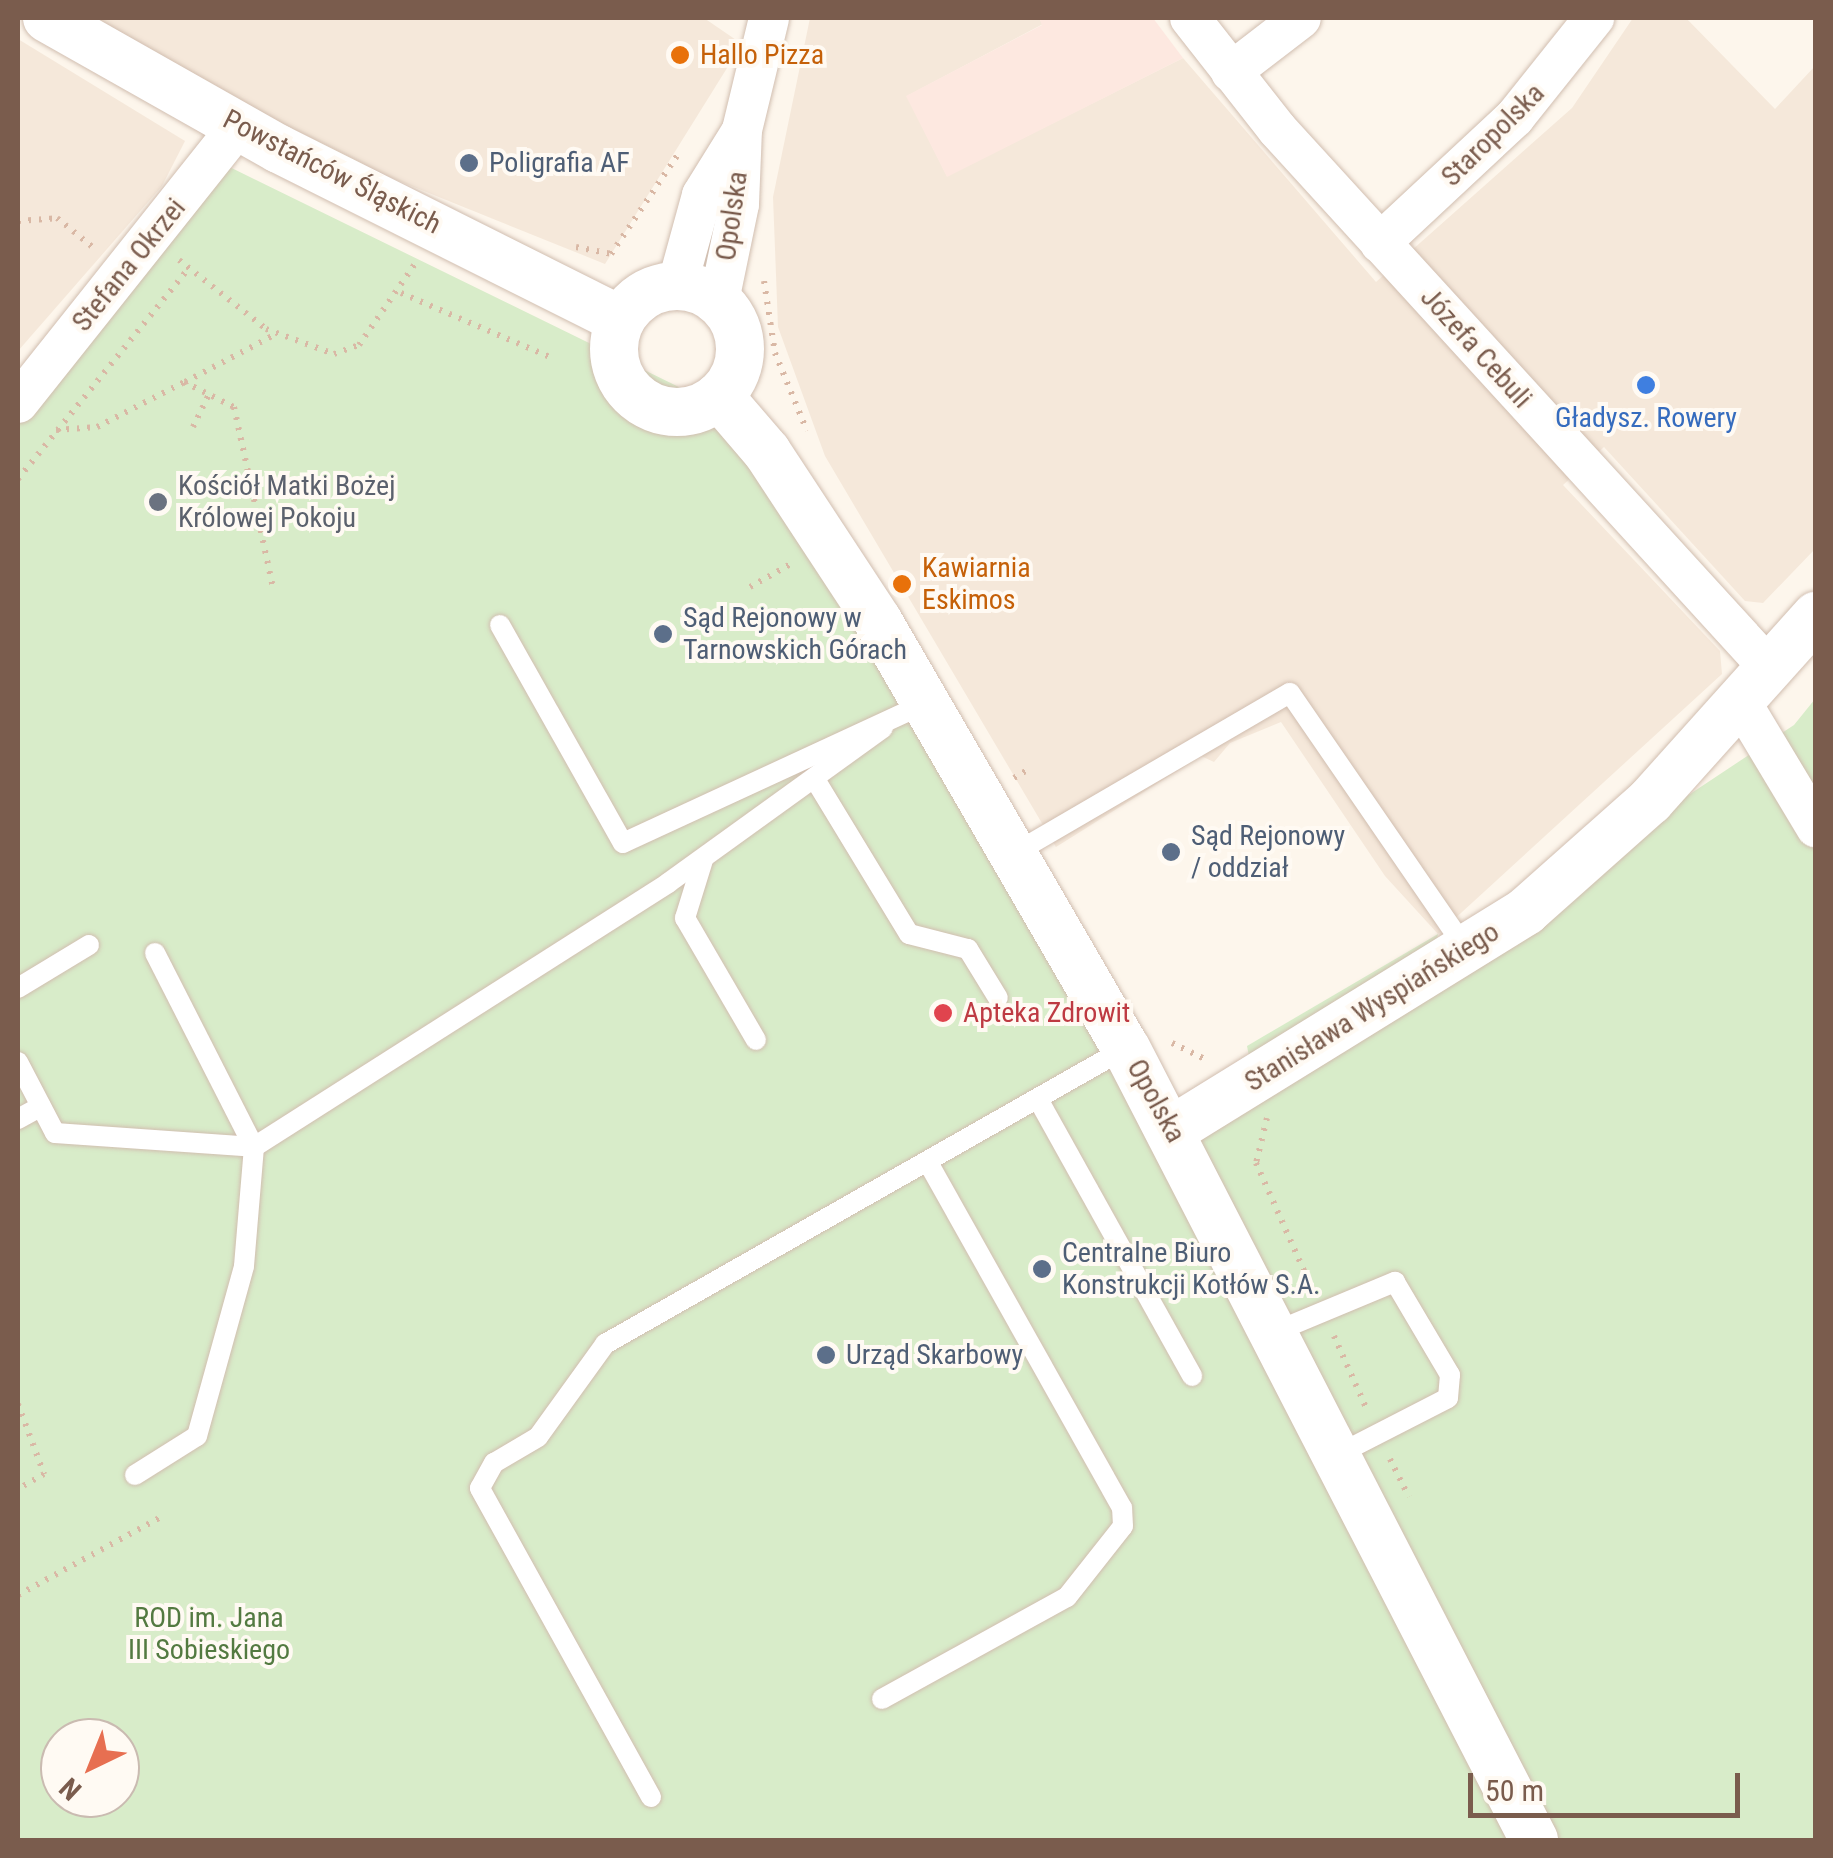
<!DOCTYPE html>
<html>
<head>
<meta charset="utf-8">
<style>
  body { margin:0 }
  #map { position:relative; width:1833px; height:1858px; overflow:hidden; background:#fdf6ec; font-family:"Roboto Condensed",sans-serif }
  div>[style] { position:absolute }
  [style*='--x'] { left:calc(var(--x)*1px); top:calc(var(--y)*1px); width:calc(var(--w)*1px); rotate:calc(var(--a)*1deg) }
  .residential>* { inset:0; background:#f5e8da }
  .commercial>* { inset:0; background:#fde8e0 }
  .green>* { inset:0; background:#d8ecc9 }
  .path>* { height:6px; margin-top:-3px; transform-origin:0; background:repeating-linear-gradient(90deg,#d9b8a5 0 2.5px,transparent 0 10.5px) }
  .roads { filter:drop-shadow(0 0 2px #d1beb0) drop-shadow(0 0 2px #d1beb0) }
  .service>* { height:20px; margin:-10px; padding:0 10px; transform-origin:10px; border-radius:10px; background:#fff }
  .minor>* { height:40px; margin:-20px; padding:0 20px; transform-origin:20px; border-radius:20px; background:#fff }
  .tertiary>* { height:48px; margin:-24px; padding:0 24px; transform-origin:24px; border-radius:24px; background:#fff }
  .tertiary>.ring { margin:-24px; padding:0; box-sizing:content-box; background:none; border:48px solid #fff; border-radius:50% }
  .dots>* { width:28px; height:28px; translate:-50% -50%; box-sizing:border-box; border:5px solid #fffaf3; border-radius:50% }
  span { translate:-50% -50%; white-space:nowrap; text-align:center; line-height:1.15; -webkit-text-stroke:8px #fffaf3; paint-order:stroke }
  .food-label { font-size:28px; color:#c56008 }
  .left { translate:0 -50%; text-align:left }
  .street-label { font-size:28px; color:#7a5c4d }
  .service-label { font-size:28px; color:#4e5e75 }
  .shop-label { font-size:28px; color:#366cbe }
  .worship-label { font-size:28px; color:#5b616d }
  .health-label { font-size:28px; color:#be3a42 }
  .park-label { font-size:28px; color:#537a41 }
  .frame { position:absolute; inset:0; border:20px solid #7a5c4d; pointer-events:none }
  .north { position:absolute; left:40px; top:1718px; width:100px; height:100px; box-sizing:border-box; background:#fffaf3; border:2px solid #cabbb1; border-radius:50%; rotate:223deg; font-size:28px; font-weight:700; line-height:40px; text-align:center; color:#7a5c4d }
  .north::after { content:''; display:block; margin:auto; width:35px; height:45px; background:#e76f51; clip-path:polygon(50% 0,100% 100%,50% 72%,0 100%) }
  .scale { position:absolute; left:1468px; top:1773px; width:272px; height:45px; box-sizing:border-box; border:5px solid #7a5c4d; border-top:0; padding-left:12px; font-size:30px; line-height:35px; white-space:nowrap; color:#7a5c4d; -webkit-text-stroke:8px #fffaf3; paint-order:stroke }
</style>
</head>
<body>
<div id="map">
  <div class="residential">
    <i style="clip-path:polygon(83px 18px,704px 18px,742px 44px,605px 264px,300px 141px)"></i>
    <i style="clip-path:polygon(810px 18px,1039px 18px,1043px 24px,907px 96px,947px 176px,1183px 58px,1376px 282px,1572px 108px,1633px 18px,1686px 18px,1775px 109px,1815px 66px,1815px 549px,1763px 603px,1745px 601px,1604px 447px,1563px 485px,1720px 651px,1722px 674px,1438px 934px,1385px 876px,1281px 722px,1230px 743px,1214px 762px,1201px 756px,1056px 847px,825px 456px,778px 327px,773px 197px)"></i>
    <i style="clip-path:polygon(18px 39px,185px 141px,162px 186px,18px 351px)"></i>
  </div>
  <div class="commercial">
    <i style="clip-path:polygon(1039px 18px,1153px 18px,1183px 58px,947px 177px,906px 96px,1042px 25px)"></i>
  </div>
  <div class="green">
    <i style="clip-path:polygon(evenodd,197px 151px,738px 416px,1145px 1124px,1565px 877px,1794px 725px,1815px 699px,1815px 1840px,18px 1840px,18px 376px,197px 151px,60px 1738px,120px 1738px,120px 1798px,60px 1798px,60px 1738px)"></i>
    <i style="clip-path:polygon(1438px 934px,1436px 945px,1249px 1056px,1247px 1046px)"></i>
  </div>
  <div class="path">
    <i style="--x:18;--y:221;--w:39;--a:-4"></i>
    <i style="--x:57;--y:218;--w:49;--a:39.2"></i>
    <i style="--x:576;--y:247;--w:36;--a:11"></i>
    <i style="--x:611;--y:254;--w:125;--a:-56.1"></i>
    <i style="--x:179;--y:260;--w:111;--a:38.4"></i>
    <i style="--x:266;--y:329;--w:72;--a:20.2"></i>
    <i style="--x:334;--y:354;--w:27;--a:-20"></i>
    <i style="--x:359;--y:345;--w:102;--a:-55.4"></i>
    <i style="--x:764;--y:281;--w:73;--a:81.3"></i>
    <i style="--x:775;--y:353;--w:84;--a:67.7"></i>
    <i style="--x:401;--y:293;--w:164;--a:23.3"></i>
    <i style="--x:185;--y:382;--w:103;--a:-27.8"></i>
    <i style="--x:193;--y:427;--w:37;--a:-64"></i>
    <i style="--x:56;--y:430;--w:41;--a:-4.2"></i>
    <i style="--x:97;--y:427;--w:98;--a:-27.3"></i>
    <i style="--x:184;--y:382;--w:56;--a:26.6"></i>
    <i style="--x:234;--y:407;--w:185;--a:77.8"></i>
    <i style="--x:18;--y:479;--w:272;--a:-51"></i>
    <i style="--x:750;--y:587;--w:51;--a:-29.6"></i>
    <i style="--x:1014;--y:778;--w:17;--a:-31"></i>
    <i style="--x:1172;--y:1043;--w:37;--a:26"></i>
    <i style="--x:1267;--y:1118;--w:46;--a:103.7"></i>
    <i style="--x:1256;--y:1163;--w:138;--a:66"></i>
    <i style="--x:1334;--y:1336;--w:83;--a:65.9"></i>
    <i style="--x:18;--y:1404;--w:75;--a:69.6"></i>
    <i style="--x:44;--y:1474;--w:30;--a:150"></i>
    <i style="--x:1390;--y:1459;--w:42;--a:63.4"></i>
    <i style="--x:18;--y:1595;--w:161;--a:-28.6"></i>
  </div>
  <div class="roads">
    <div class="service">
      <i style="--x:500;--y:625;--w:250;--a:60.6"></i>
      <i style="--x:623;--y:843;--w:334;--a:-24.8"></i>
      <i style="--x:816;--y:781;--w:179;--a:58.7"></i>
      <i style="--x:909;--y:934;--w:61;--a:14.3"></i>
      <i style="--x:968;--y:949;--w:57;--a:58.5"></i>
      <i style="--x:1013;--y:854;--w:320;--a:-30.2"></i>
      <i style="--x:1290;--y:693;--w:314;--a:55.5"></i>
      <i style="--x:703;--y:860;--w:61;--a:107.2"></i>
      <i style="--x:685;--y:918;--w:141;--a:59.8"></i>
      <i style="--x:155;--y:953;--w:218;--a:63"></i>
      <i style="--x:18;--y:988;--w:83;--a:-31.2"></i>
      <i style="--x:18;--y:1062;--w:80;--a:62.5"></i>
      <i style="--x:55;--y:1133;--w:199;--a:4"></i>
      <i style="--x:1038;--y:1099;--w:317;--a:60.9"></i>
      <i style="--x:18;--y:1119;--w:26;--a:-29"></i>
      <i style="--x:1277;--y:1331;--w:128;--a:-22.6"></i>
      <i style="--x:1395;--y:1282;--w:108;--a:59.4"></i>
      <i style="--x:1450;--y:1375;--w:23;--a:95"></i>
      <i style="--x:1448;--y:1398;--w:123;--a:152.8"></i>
      <i style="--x:135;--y:1475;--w:73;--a:-32.2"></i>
      <i style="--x:197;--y:1436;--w:176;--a:-74.5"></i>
      <i style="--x:244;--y:1266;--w:119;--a:-85.2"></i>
      <i style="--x:254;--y:1147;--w:491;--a:-32.5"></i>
      <i style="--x:668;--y:883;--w:265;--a:-35.8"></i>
      <i style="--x:882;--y:1699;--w:211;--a:-28.9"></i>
      <i style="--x:1067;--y:1597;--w:90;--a:-51.7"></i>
      <i style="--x:1123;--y:1526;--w:18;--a:-93"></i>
      <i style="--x:1122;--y:1508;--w:397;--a:-119.3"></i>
      <i style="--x:651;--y:1797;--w:353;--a:-119"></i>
      <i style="--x:480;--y:1488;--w:29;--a:-61"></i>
      <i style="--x:494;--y:1463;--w:51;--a:-30.6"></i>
      <i style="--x:538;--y:1437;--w:115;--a:-54.2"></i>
      <i style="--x:605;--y:1344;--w:599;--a:-29.6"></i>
    </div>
    <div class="minor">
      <i style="--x:1190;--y:18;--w:141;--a:51.9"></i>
      <i style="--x:1277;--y:129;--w:733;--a:47.6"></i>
      <i style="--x:1231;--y:72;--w:88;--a:-37.6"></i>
      <i style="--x:1380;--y:243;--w:185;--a:-43"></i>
      <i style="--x:1515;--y:117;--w:127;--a:-51.4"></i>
      <i style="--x:677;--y:286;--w:94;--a:-74.6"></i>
      <i style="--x:702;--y:195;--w:72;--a:-58.1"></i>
      <i style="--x:719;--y:301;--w:99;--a:-78.3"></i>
      <i style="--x:739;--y:204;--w:74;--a:-87.7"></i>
      <i style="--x:742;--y:130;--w:115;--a:-76.4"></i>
      <i style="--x:18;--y:403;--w:354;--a:-51.5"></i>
      <i style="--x:1742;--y:704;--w:144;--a:59"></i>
    </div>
    <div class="tertiary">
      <i style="--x:47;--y:18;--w:266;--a:29.5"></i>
      <i style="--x:279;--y:149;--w:382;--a:26.6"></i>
      <i class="ring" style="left:614px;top:286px;width:78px;height:78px"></i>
      <i style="--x:719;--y:396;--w:74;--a:49.4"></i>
      <i style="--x:767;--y:452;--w:202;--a:56.7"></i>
      <i style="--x:878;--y:621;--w:494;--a:59.9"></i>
      <i style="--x:1126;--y:1048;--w:891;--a:62.74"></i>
      <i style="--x:1172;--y:1130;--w:416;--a:-31.7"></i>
      <i style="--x:1526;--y:911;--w:166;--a:-41.6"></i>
      <i style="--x:1650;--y:801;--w:249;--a:-48.1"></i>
    </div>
  </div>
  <div class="dots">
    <i style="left:680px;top:55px;background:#e8710a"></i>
    <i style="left:469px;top:163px;background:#5c6f8a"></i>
    <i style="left:1646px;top:385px;background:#3f7fe0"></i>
    <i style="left:158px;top:502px;background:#6b7280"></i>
    <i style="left:902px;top:584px;background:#e8710a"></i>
    <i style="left:663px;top:634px;background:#5c6f8a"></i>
    <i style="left:1171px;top:852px;background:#5c6f8a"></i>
    <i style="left:943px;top:1013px;background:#e0444e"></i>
    <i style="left:1042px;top:1269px;background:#5c6f8a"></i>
    <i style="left:826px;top:1355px;background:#5c6f8a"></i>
  </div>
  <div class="food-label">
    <span class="left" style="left:700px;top:55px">Hallo Pizza</span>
    <span class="left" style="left:922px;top:584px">Kawiarnia<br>Eskimos</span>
  </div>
  <div class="street-label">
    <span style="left:1493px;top:135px;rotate:-45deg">Staropolska</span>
    <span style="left:332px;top:172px;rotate:27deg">Powstańców Śląskich</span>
    <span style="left:732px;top:216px;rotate:-82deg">Opolska</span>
    <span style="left:129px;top:265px;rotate:-51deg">Stefana Okrzei</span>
    <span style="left:1476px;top:348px;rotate:48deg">Józefa Cebuli</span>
    <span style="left:1372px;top:1007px;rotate:-32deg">Stanisława Wyspiańskiego</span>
    <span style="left:1156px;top:1101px;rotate:61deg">Opolska</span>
  </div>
  <div class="service-label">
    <span class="left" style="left:489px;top:163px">Poligrafia AF</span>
    <span class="left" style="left:683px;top:634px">Sąd Rejonowy w<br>Tarnowskich Górach</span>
    <span class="left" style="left:1191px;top:852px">Sąd Rejonowy<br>/ oddział</span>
    <span class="left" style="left:1062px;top:1269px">Centralne Biuro<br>Konstrukcji Kotłów S.A.</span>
    <span class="left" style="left:846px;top:1355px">Urząd Skarbowy</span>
  </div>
  <div class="shop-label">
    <span style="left:1646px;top:418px">Gładysz. Rowery</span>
  </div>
  <div class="worship-label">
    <span class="left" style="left:178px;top:502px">Kościół Matki Bożej<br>Królowej Pokoju</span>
  </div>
  <div class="health-label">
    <span class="left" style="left:963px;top:1013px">Apteka Zdrowit</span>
  </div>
  <div class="park-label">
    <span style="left:209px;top:1634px">ROD im. Jana<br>III Sobieskiego</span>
  </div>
  <div class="frame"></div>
  <div class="north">N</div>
  <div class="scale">50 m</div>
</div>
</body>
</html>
